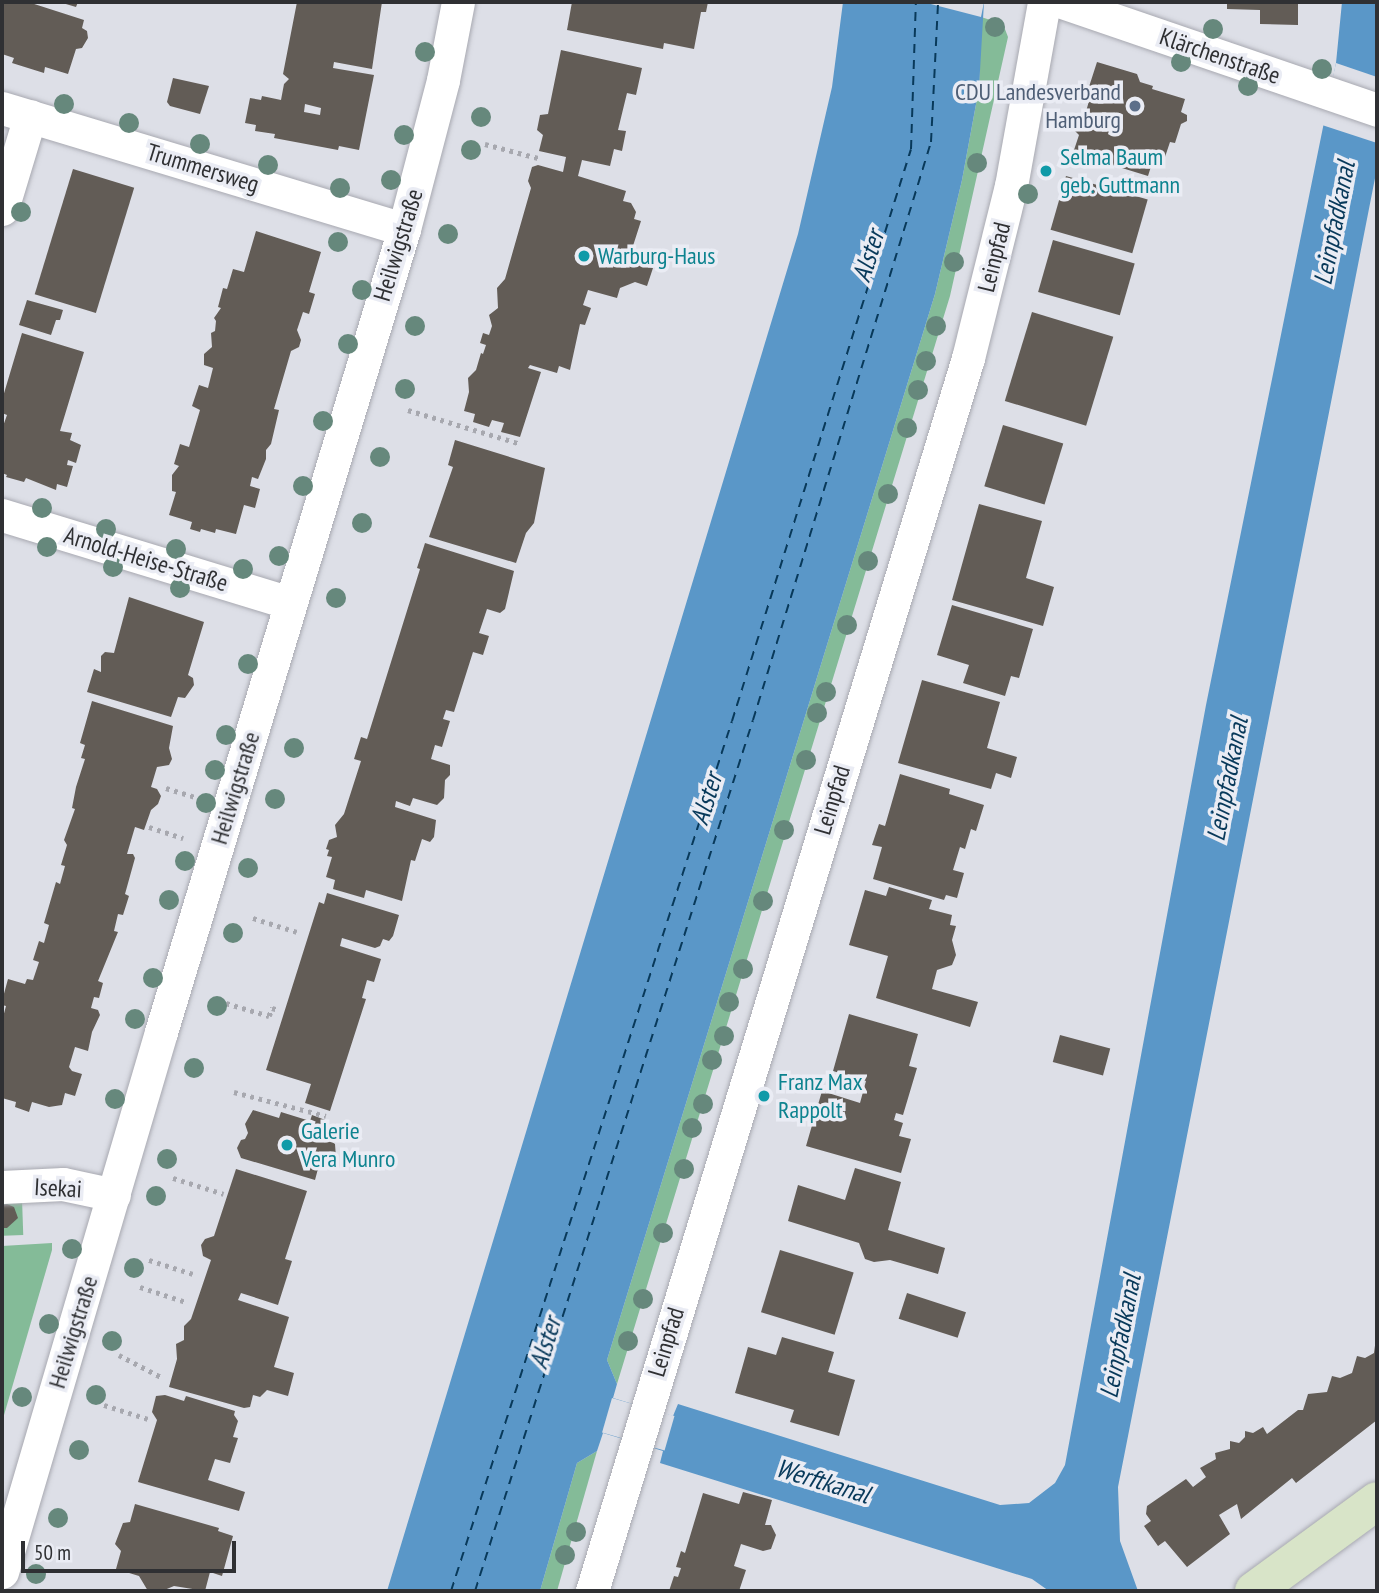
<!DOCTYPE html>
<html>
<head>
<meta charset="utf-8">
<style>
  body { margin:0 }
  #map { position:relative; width:1379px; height:1593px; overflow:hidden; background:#dddfe7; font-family:"PT Sans Narrow",sans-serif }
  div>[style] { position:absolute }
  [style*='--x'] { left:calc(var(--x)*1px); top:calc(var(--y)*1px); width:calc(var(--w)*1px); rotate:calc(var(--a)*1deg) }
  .green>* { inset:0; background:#84bb98; transform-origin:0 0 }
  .water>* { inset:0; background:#5a97c8 }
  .pier>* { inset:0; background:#dddfe7; transform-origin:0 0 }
  .ferry>* { height:2px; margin-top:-1px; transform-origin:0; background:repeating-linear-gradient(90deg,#08395a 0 9px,transparent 0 16px) }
  .building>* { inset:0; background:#625c56; transform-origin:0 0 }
  .path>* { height:4.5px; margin-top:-2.25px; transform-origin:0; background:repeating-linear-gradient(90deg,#a7a8af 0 3.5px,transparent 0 8.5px) }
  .roads { filter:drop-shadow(0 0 2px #a8a9b1) drop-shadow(0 0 2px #a8a9b1) }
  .street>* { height:33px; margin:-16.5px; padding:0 16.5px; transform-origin:16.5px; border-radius:16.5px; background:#fff }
  .secondary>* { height:38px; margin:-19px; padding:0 19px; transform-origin:19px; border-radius:19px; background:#d8e4c8 }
  .trees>* { width:20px; height:20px; margin:-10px; border-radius:50%; background:#66887c }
  .dots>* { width:19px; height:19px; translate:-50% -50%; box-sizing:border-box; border:4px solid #eaecf4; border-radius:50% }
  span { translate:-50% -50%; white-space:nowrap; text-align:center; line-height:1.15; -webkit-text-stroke:7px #eaecf4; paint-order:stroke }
  .street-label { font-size:24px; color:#2f3033 }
  .service-label { font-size:24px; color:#4e5e75 }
  .right { translate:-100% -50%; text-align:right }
  .culture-label { font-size:24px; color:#0d838f }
  .left { translate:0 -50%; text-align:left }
  .water-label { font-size:26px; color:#08395a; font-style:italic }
  .frame { position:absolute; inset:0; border:4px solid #2f3033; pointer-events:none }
  .scale { position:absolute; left:21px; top:1541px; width:215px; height:32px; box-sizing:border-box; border:4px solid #2f3033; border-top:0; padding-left:9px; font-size:21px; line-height:24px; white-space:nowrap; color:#2f3033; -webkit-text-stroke:5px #eaecf4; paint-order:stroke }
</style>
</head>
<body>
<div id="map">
  <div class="green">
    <i style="clip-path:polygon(981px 17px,1003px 24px,1008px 37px,950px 296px,617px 1384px,607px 1360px,935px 294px,962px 180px,979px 88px)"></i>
    <i style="left:22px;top:1199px;width:36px;height:20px;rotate:88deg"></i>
    <i style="clip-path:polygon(52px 1243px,52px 1250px,2px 1422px,2px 1246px)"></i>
    <i style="clip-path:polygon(597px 1451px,557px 1591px,540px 1591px,577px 1463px)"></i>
  </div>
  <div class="water">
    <i style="clip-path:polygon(843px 2px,984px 2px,979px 88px,962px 180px,935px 294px,607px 1360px,617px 1384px,613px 1398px,673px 1416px,678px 1404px,1000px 1505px,1029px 1503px,1055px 1483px,1065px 1465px,1206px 705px,1336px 63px,1342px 2px,1377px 2px,1377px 168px,1118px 1487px,1120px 1541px,1138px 1591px,1049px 1591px,1032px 1579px,660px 1463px,663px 1451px,603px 1433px,597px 1451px,577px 1463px,540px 1591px,387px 1591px,798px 234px,832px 87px)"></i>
  </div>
  <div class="pier">
    <i style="clip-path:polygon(923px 2px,984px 2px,981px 17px)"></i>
    <i style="clip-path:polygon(1336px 63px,1377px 77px,1377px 143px,1322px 125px)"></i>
    <i style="left:612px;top:1398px;width:65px;height:36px;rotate:16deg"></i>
  </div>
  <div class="ferry">
    <i style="--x:451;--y:1591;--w:914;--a:-72.1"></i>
    <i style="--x:732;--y:721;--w:599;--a:-72.62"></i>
    <i style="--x:911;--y:149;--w:147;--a:-88.1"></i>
    <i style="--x:475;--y:1591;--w:914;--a:-72.3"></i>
    <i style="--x:753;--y:720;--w:605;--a:-72.88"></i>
    <i style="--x:931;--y:142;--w:140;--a:-87.1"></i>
  </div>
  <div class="building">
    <i style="clip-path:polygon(5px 2px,28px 2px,84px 20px,82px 28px,87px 31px,88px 38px,82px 48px,76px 49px,68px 74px,45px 67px,44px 73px,12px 63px,14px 58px,2px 54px,2px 8px)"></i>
    <i style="clip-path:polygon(59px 2px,78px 2px,76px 7px)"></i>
    <i style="clip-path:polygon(evenodd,297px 2px,382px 2px,372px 69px,334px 62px,333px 68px,374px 75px,359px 150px,339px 146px,338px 150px,274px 138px,275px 134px,255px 131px,256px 125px,245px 123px,250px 98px,261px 100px,262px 96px,281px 100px,284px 84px,289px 79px,283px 74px,297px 2px,305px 104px,321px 108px,320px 115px,304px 112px,305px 104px)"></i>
    <i style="clip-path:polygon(572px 2px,708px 2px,706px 12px,701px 12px,694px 49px,664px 43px,663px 49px,567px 30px)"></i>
    <i style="clip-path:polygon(1227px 2px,1298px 2px,1298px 25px,1260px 24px,1260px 10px,1227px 9px)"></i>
    <i style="clip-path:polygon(561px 50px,642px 68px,636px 95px,627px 93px,618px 130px,626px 131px,622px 151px,614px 149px,610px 166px,582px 160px,578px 176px,626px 191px,623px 201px,631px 203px,636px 212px,634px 219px,641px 221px,632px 249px,641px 264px,653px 268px,647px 286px,635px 282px,620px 288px,617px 298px,588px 290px,583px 305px,591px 308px,585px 325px,580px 324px,570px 370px,559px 366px,557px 373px,530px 365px,528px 368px,541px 372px,520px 437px,501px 432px,504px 423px,492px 420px,489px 427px,473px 422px,475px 414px,464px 411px,469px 392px,468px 378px,476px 370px,481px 353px,483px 354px,486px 345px,480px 343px,483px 333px,489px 335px,492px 326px,489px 315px,498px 308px,497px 288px,505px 279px,531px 188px,528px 181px,532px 167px,538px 165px,563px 172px,566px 157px,539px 151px,543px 135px,537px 130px,540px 115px,548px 114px)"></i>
    <i style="clip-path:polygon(1097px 62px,1137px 74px,1140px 82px,1153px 86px,1152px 89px,1185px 99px,1181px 112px,1187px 115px,1187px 121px,1181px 124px,1175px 143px,1170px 142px,1163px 163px,1153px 160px,1148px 176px,1073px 153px,1079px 135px,1075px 131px,1076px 123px,1085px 115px,1091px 94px,1087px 93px)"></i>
    <i style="clip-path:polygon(173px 78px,209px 86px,200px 114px,170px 106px,167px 102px)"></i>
    <i style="left:73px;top:169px;width:64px;height:131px;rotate:17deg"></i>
    <i style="left:1066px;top:176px;width:85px;height:56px;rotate:16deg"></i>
    <i style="clip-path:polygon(256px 231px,321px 252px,309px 292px,315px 294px,309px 314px,303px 312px,297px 330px,301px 340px,299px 347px,291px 351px,274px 409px,279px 410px,271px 444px,266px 450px,266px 459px,258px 479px,252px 477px,250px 486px,260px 489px,255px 508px,244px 505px,236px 534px,216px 529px,215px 533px,201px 529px,200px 532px,190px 529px,192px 522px,169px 515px,176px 492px,172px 491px,172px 475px,179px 466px,174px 464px,180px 444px,189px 447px,200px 410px,192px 406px,199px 385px,208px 388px,213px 368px,204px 365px,204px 354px,212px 347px,211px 333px,215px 331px,216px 321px,214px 318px,221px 308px,218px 307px,223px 288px,227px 289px,233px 269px,244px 272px)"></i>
    <i style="left:1053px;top:240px;width:85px;height:54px;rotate:16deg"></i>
    <i style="clip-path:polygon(27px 300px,63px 310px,60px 320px,56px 320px,51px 335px,19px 325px)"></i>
    <i style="left:1032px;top:312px;width:85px;height:93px;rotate:17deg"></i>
    <i style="clip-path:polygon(22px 333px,84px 352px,60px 431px,72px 433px,70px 440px,81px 445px,76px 463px,68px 460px,67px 465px,73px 466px,67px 487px,57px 484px,56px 490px,26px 478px,24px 482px,6px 477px,7px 475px,2px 473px,2px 429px,7px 415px,2px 413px,2px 400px)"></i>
    <i style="left:1003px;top:425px;width:63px;height:64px;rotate:17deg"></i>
    <i style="clip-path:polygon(455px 440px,545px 468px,534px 523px,526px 533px,516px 563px,429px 537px,453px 467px,448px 465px)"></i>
    <i style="clip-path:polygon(979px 504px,1042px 521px,1026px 578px,1054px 587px,1043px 626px,952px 600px)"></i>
    <i style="clip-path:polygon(425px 543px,514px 571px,505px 609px,500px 613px,487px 609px,479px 633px,489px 636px,483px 655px,473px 652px,454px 712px,446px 710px,443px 719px,450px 721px,442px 747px,435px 745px,431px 759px,450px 765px,450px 775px,445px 780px,444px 798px,437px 805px,413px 798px,410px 806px,396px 801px,395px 807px,436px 820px,434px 837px,430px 842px,422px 839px,415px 861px,411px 860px,402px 901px,366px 890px,364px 898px,333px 889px,335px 880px,326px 877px,332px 857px,327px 856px,329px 850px,326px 849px,329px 840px,337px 837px,335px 825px,344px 814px,361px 761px,354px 759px,361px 737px,367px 739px,420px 569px,417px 568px)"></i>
    <i style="clip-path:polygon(129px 597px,204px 622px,188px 675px,193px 678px,194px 685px,185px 698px,178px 697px,171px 717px,87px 692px,94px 669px,101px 672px,101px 656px,105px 652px,114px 653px)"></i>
    <i style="clip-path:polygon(952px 605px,1033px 629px,1019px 678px,1011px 676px,1005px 696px,963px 683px,969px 665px,937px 655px)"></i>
    <i style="clip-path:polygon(922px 680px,1000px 702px,987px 748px,1017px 757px,1011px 778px,996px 773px,991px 789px,898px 763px)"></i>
    <i style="clip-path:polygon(92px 701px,173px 726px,169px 748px,172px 759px,169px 765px,157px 767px,151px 787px,157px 789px,161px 796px,158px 804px,151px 810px,144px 830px,135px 827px,127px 854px,133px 854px,135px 858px,125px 894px,129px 896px,123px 915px,118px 914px,114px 931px,118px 932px,98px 981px,103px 983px,99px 998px,94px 997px,91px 1008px,98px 1010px,100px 1015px,92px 1032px,88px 1051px,75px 1047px,69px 1067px,72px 1071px,82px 1074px,75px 1096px,65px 1093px,62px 1105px,49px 1107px,32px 1102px,29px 1112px,15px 1107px,16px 1102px,2px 1098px,2px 1021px,6px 1006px,2px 1005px,2px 1001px,8px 979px,25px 984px,27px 979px,33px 980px,39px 962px,33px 960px,39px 941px,44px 943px,49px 925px,44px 923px,56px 882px,60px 884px,65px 866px,61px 865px,67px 845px,64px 840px,75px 809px,72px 808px,76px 787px,85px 759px,81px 758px,85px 745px,80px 743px)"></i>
    <i style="clip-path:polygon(900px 774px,950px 789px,949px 794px,984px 805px,976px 831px,971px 829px,965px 849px,960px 847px,953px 870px,964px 873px,957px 898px,946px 895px,944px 900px,873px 879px,882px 847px,872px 845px,879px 824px,885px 826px)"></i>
    <i style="clip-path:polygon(889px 887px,932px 900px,929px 909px,952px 915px,950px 925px,956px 926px,952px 940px,956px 955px,952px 965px,937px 970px,932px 989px,978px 1002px,970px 1027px,876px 998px,888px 956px,849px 945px,865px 890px,886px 896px)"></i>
    <i style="clip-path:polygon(327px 893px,399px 915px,393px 936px,389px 941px,383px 939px,380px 946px,375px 948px,342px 938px,340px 946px,381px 959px,374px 982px,367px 980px,362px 998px,366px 999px,330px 1111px,305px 1103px,311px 1084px,266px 1070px,319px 902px,324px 904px)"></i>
    <i style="clip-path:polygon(849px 1014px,918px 1034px,909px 1066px,917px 1068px,903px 1115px,896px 1113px,894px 1120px,903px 1123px,899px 1136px,911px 1139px,901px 1173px,806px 1146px,822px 1091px,860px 1103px,866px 1081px,833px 1071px)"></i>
    <i style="left:1060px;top:1035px;width:52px;height:28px;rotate:15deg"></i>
    <i style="clip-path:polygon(253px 1110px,279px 1118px,281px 1112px,310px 1121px,312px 1115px,328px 1121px,326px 1138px,335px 1144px,336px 1158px,329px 1164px,319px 1165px,315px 1180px,241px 1158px,237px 1148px,241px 1140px,245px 1139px,248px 1133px,245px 1124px)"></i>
    <i style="clip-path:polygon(855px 1168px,901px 1182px,888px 1230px,945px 1248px,938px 1274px,890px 1260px,874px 1262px,865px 1259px,859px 1243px,788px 1221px,798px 1185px,845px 1200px)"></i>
    <i style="clip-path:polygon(236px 1169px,307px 1191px,285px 1259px,292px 1261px,278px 1305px,241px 1293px,238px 1300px,289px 1317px,274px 1367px,294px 1373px,288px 1396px,267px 1390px,260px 1397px,253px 1395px,250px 1407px,244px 1408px,169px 1387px,177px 1359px,176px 1344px,184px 1340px,184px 1326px,191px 1319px,211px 1260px,203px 1256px,201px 1245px,205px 1239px,214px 1236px)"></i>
    <i style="clip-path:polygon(7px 1204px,14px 1207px,18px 1218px,7px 1228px,2px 1228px,2px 1205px)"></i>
    <i style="left:780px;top:1250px;width:77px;height:65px;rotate:17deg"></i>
    <i style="left:907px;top:1293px;width:62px;height:27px;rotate:18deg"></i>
    <i style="clip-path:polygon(782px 1337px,834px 1352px,828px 1372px,855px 1380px,839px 1436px,790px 1422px,794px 1410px,735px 1393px,748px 1347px,776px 1355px)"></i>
    <i style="clip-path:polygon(1376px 1338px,1377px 1420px,1296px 1483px,1292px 1478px,1241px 1519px,1237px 1504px,1219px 1515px,1230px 1534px,1187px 1567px,1165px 1541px,1158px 1546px,1144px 1526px,1151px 1521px,1146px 1514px,1147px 1506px,1186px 1479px,1193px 1487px,1206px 1477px,1200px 1468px,1216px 1459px,1215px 1453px,1230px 1449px,1230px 1441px,1239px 1443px,1245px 1437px,1245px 1431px,1253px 1433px,1263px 1427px,1267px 1434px,1298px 1410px,1303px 1410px,1308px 1394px,1327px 1392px,1332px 1376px,1340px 1378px,1352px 1373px,1357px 1356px,1365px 1358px,1374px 1353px)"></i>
    <i style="clip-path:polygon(165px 1395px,184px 1401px,186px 1396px,235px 1411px,234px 1415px,238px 1421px,233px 1437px,238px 1438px,230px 1463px,215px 1459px,208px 1480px,245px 1492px,239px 1511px,138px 1482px,157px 1420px,152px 1412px,156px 1396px)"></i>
    <i style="clip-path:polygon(743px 1492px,772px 1500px,765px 1525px,771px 1525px,776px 1535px,771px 1549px,763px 1551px,741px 1544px,734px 1566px,746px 1570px,739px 1591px,669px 1591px,674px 1576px,678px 1577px,681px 1568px,676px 1567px,681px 1551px,685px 1553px,703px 1493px,739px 1504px)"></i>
    <i style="clip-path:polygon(135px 1504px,219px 1528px,218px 1531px,233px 1536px,222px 1576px,210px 1572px,205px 1591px,174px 1586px,162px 1591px,148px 1591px,139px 1576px,116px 1569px,121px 1551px,115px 1544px,123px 1523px,130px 1522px)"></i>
  </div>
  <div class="path">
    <i style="--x:485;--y:144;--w:59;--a:14.7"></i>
    <i style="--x:408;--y:410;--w:115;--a:16.7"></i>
    <i style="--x:166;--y:788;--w:31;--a:17"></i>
    <i style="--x:149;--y:827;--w:36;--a:18"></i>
    <i style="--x:253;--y:918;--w:46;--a:17.7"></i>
    <i style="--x:226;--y:1003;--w:45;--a:16.8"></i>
    <i style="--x:269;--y:1016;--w:9;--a:-69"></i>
    <i style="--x:272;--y:1008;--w:7;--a:16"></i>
    <i style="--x:234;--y:1092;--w:95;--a:14.6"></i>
    <i style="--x:173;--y:1178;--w:53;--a:17.4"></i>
    <i style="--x:149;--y:1260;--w:46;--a:17.7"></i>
    <i style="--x:140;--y:1287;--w:48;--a:18.1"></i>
    <i style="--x:119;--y:1355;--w:47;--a:27.6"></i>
    <i style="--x:104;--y:1405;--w:46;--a:17.7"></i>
  </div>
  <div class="roads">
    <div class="street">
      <i style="--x:1062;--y:2;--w:333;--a:18.9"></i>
      <i style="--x:2;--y:108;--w:420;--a:16.8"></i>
      <i style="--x:2;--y:209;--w:97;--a:-73.2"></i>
      <i style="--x:2;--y:515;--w:301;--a:17"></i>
      <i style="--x:2;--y:1187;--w:61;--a:-2.8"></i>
      <i style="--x:63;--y:1184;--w:52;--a:12.2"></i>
      <i style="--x:2;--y:1572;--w:563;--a:-73.59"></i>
      <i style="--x:161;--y:1032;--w:839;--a:-73.16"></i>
      <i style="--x:404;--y:229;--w:154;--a:-75.3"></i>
      <i style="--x:443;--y:80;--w:79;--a:-79.1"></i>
      <i style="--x:592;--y:1591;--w:1289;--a:-73.04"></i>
      <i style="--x:968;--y:358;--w:177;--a:-76"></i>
      <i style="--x:1011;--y:186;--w:187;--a:-79.8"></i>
    </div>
    <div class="secondary">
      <i style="--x:1254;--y:1591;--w:152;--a:-36.2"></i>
    </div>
  </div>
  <div class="trees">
    <i style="left:995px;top:27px"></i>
    <i style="left:1213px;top:29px"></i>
    <i style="left:425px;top:52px"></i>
    <i style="left:1181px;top:62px"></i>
    <i style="left:1322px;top:69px"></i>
    <i style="left:1248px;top:86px"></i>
    <i style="left:64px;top:104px"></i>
    <i style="left:481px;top:117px"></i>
    <i style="left:129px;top:123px"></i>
    <i style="left:404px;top:135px"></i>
    <i style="left:200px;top:144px"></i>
    <i style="left:471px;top:150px"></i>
    <i style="left:977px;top:163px"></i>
    <i style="left:268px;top:165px"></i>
    <i style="left:391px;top:180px"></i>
    <i style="left:340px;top:188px"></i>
    <i style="left:1028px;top:194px"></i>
    <i style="left:21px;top:212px"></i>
    <i style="left:448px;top:234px"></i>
    <i style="left:338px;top:242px"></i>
    <i style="left:954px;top:262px"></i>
    <i style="left:362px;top:290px"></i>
    <i style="left:415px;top:326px"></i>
    <i style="left:936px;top:326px"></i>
    <i style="left:348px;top:344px"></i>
    <i style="left:926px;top:361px"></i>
    <i style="left:405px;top:389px"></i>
    <i style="left:918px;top:390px"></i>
    <i style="left:323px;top:421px"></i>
    <i style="left:907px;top:428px"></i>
    <i style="left:380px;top:457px"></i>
    <i style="left:303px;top:486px"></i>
    <i style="left:888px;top:494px"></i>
    <i style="left:42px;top:508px"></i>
    <i style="left:362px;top:523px"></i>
    <i style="left:106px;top:529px"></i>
    <i style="left:47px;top:547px"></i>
    <i style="left:176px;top:549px"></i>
    <i style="left:279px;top:556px"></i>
    <i style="left:868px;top:561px"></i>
    <i style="left:113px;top:567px"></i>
    <i style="left:243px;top:569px"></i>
    <i style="left:180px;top:588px"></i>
    <i style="left:336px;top:598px"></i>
    <i style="left:847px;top:625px"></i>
    <i style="left:248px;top:664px"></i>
    <i style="left:826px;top:692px"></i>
    <i style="left:817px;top:713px"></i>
    <i style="left:226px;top:735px"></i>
    <i style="left:294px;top:748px"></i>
    <i style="left:806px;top:760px"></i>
    <i style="left:215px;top:770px"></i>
    <i style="left:275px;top:799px"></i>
    <i style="left:206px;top:803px"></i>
    <i style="left:784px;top:830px"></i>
    <i style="left:185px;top:861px"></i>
    <i style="left:248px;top:868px"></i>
    <i style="left:169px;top:900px"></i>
    <i style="left:763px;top:901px"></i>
    <i style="left:233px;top:933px"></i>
    <i style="left:743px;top:969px"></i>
    <i style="left:153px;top:978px"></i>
    <i style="left:729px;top:1002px"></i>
    <i style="left:217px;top:1006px"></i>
    <i style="left:135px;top:1019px"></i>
    <i style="left:724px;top:1036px"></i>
    <i style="left:712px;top:1060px"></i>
    <i style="left:194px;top:1068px"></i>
    <i style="left:115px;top:1099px"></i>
    <i style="left:703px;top:1104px"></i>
    <i style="left:692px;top:1128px"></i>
    <i style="left:167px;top:1159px"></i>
    <i style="left:684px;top:1169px"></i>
    <i style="left:156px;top:1196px"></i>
    <i style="left:663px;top:1233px"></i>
    <i style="left:72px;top:1249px"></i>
    <i style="left:134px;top:1268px"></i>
    <i style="left:643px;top:1299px"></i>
    <i style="left:49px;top:1324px"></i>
    <i style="left:112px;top:1341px"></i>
    <i style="left:628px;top:1341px"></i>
    <i style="left:96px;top:1395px"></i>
    <i style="left:22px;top:1397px"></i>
    <i style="left:79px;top:1450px"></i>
    <i style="left:58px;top:1518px"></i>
    <i style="left:576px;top:1532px"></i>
    <i style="left:565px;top:1555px"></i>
    <i style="left:36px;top:1574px"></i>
  </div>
  <div class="dots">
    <i style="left:1135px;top:106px;background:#5c6f8a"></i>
    <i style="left:1046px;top:171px;background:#0f9aa8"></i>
    <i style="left:584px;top:256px;background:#0f9aa8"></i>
    <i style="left:764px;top:1096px;background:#0f9aa8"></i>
    <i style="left:287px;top:1145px;background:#0f9aa8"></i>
  </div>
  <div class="street-label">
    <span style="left:1220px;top:56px;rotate:19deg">Klärchenstraße</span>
    <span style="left:203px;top:168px;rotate:17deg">Trummersweg</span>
    <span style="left:398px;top:245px;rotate:-73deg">Heilwigstraße</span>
    <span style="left:994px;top:257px;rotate:-76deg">Leinpfad</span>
    <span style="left:146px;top:559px;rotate:17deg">Arnold-Heise-Straße</span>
    <span style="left:235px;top:788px;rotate:-73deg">Heilwigstraße</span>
    <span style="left:832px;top:800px;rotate:-73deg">Leinpfad</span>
    <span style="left:58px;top:1188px;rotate:3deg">Isekai</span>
    <span style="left:73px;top:1332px;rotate:-73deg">Heilwigstraße</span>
    <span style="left:666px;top:1342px;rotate:-73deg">Leinpfad</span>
  </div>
  <div class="service-label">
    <span class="right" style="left:1121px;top:106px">CDU Landesverband<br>Hamburg</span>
  </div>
  <div class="culture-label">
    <span class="left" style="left:1060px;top:171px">Selma Baum<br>geb. Guttmann</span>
    <span class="left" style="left:598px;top:256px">Warburg-Haus</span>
    <span class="left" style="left:778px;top:1096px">Franz Max<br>Rappolt</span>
    <span class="left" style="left:301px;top:1145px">Galerie<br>Vera Munro</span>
  </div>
  <div class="water-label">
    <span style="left:1334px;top:223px;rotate:-79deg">Leinpfadkanal</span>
    <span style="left:868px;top:256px;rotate:-73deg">Alster</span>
    <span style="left:1227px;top:779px;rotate:-79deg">Leinpfadkanal</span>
    <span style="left:706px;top:799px;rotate:-73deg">Alster</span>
    <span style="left:1120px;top:1336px;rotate:-79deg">Leinpfadkanal</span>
    <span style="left:545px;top:1343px;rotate:-73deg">Alster</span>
    <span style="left:823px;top:1481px;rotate:17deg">Werftkanal</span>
  </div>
  <div class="frame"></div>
  <div class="scale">50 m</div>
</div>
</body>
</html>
